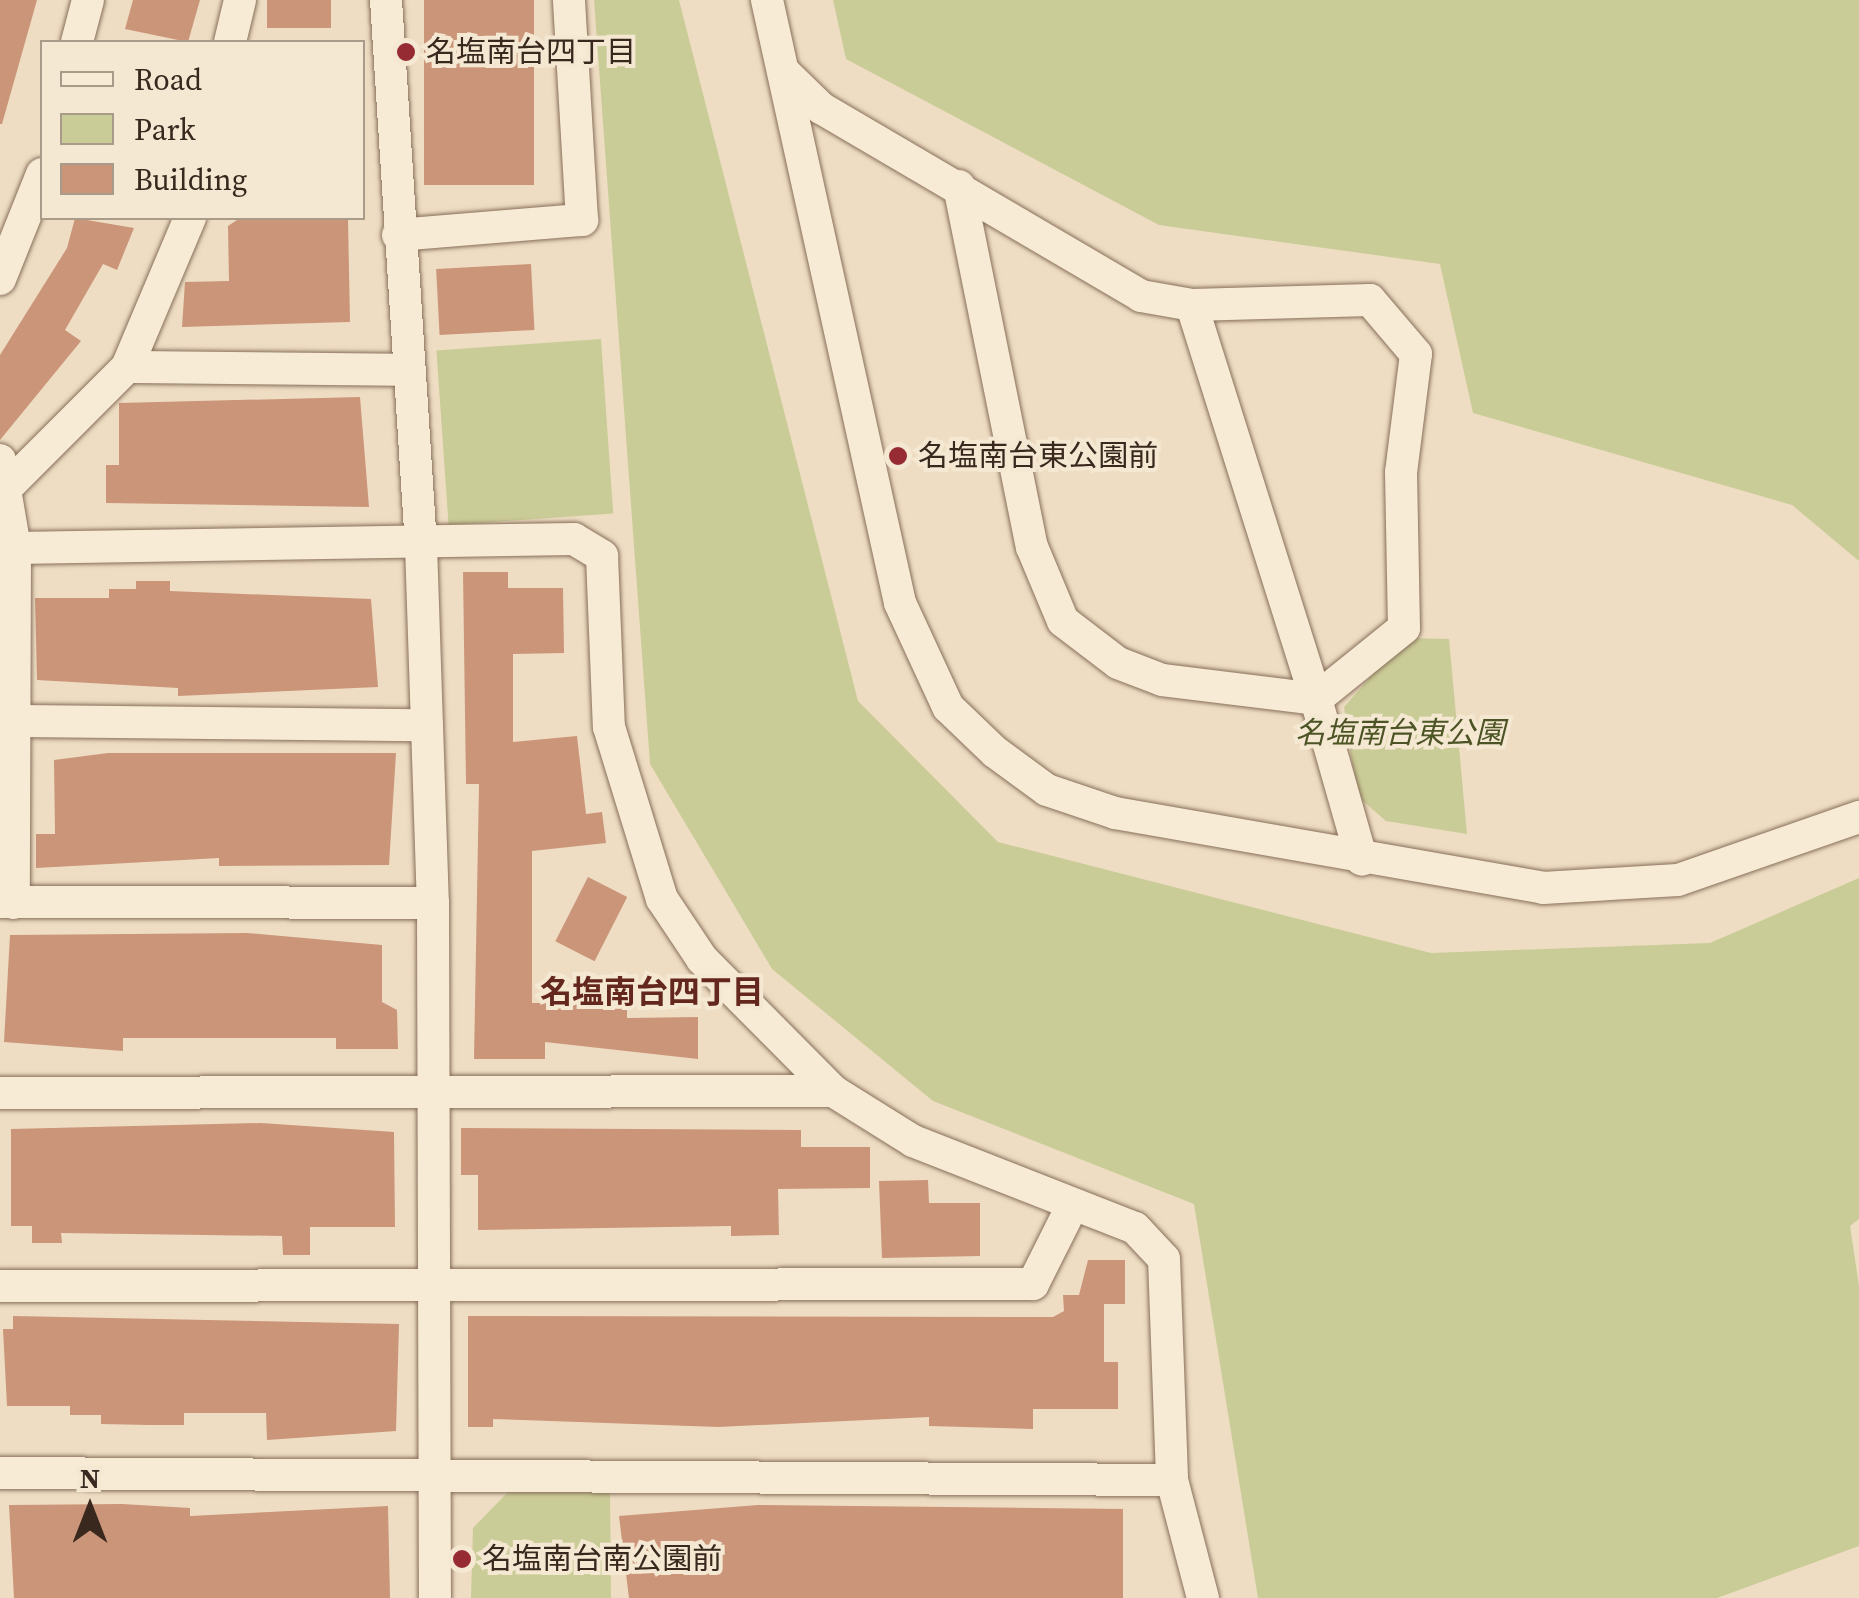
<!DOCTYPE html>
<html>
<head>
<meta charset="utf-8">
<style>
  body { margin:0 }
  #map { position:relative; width:1859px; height:1598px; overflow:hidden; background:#eeddc3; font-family:"Source Serif 4","Noto Sans JP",serif }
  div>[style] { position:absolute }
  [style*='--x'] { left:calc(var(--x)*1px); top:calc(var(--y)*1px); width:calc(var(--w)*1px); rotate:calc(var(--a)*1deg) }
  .green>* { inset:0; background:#cacc97; transform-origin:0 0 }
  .building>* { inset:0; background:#cb9579; transform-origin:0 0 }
  .roads { filter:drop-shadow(0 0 2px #886f5a) drop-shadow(0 0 2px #886f5a) }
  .minor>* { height:32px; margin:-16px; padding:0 16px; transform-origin:16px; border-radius:16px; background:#f8ebd6 }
  .dots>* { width:28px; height:28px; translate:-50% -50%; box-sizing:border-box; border:5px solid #f5e8d2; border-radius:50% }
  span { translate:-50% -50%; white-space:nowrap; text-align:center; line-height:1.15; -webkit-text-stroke:8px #f5e8d2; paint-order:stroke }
  .poi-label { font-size:30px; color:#38281e }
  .left { translate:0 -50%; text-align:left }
  .park-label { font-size:30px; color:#4c5425; font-style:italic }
  .neighbourhood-label { font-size:32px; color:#64271e; font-weight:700 }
  .legend { position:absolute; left:40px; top:40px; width:325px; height:180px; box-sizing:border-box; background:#f5e8d2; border:2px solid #a99b8a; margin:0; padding:12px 18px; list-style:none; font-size:30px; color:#38281e }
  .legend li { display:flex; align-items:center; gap:20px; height:50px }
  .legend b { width:50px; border:2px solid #a99b8a }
  .north { position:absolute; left:40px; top:1458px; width:100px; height:100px; -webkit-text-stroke:8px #f5e8d2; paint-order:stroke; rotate:0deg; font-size:28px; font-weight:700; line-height:40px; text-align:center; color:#38281e }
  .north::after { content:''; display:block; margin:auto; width:35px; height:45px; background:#38281e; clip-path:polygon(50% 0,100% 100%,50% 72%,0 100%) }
</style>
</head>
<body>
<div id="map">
  <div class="green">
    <i style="clip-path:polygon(594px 0,679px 0,858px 701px,998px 842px,1431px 953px,1710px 943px,1859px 878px,1859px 1219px,1850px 1226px,1859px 1286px,1859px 1546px,1717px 1598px,1258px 1598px,1194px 1204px,933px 1101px,772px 969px,650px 764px)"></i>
    <i style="clip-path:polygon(833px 0,1859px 0,1859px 561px,1792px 505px,1473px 413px,1440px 264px,1159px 225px,846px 59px)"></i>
    <i style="left:601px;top:339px;width:175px;height:165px;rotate:86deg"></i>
    <i style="clip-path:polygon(1405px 638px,1449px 639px,1467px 834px,1386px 821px,1357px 796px,1344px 707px)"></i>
    <i style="clip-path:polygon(508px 1492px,610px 1492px,611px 1598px,471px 1598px,473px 1528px)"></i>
  </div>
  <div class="building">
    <i style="clip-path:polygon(0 0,37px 0,2px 124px,0 124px)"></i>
    <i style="clip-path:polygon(133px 0,200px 0,188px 42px,125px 29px)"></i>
    <i style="left:267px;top:0;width:64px;height:28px"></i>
    <i style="left:424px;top:0;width:110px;height:185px"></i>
    <i style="clip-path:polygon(75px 218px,134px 228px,117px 270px,103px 264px,65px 330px,81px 341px,0 440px,0 355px,67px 248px)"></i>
    <i style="clip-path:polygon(240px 218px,348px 218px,350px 322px,182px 327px,185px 282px,229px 281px,228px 226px)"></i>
    <i style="left:531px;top:264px;width:66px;height:95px;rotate:87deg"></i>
    <i style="clip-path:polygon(360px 397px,369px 507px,106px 503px,106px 465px,119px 465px,119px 403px)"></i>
    <i style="clip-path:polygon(463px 572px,508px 572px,508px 588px,563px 588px,564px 653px,513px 654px,513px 742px,577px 736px,586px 814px,602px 812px,606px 843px,532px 851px,532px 1003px,627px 1003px,627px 1018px,698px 1017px,698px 1059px,545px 1042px,545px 1059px,474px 1059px,479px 784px,466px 784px)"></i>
    <i style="clip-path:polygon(136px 581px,170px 581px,170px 591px,371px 599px,378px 687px,178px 696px,178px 688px,37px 680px,35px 598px,109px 598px,109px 589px,136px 589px)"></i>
    <i style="clip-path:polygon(108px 753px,396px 753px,389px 865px,219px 866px,219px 858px,36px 868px,36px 834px,55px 834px,54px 760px)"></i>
    <i style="left:588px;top:877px;width:44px;height:72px;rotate:27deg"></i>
    <i style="clip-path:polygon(247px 933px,382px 945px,382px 1002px,397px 1010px,398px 1049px,336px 1049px,336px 1038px,123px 1038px,123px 1051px,4px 1042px,10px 935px)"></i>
    <i style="clip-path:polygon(261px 1123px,394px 1132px,395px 1227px,310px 1227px,310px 1255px,283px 1255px,282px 1236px,61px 1233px,62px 1243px,32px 1243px,32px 1226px,11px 1226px,11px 1129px)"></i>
    <i style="clip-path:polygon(461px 1128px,801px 1130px,801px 1147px,870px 1147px,870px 1188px,778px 1189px,779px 1235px,731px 1236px,731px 1226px,478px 1230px,478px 1175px,461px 1175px)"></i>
    <i style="clip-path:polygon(928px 1180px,929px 1203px,980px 1203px,980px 1256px,882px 1258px,879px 1181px)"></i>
    <i style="clip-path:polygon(1088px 1260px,1125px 1260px,1125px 1304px,1104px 1304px,1104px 1362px,1118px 1362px,1118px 1409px,1033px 1409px,1033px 1429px,929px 1426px,929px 1417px,718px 1427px,493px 1419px,493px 1427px,468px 1427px,468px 1316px,1053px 1317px,1064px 1311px,1063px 1295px,1079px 1295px)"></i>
    <i style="clip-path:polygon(13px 1316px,399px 1324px,396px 1431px,267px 1440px,266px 1413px,184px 1413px,184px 1425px,149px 1425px,101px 1424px,101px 1415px,70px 1415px,70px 1406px,7px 1406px,3px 1329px,13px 1329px)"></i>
    <i style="clip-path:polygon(122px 1504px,190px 1508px,190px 1516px,388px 1506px,390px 1598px,14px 1598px,9px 1505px)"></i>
    <i style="clip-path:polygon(758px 1505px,1123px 1509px,1123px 1598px,629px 1598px,619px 1516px)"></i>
  </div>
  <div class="roads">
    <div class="minor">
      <i style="--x:386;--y:0;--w:546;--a:86.33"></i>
      <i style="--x:421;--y:545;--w:358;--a:88.1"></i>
      <i style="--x:433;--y:903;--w:695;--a:89.84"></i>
      <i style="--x:767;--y:0;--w:617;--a:77.56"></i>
      <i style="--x:900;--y:603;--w:115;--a:65.2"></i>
      <i style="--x:948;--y:707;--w:65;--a:43.8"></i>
      <i style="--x:995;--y:752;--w:64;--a:36.2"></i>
      <i style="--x:1047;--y:790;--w:72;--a:18.7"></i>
      <i style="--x:1115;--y:813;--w:435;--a:9.9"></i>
      <i style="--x:1543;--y:888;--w:135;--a:-3.4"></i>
      <i style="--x:1678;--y:880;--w:192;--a:-19.2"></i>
      <i style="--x:77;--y:42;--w:43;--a:-75.3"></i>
      <i style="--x:230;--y:42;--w:43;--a:-76.6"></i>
      <i style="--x:784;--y:72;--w:52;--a:44.2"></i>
      <i style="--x:821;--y:108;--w:371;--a:30.4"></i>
      <i style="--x:1141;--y:296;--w:52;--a:10"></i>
      <i style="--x:1192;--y:305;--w:178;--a:-1.6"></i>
      <i style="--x:1370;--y:300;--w:71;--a:49.6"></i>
      <i style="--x:1416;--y:354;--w:119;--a:97.2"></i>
      <i style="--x:1401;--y:472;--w:156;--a:88.9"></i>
      <i style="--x:1404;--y:628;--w:113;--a:141.1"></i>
      <i style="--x:1316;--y:699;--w:167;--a:74.1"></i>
      <i style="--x:959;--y:186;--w:368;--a:78.6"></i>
      <i style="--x:1032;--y:547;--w:80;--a:67.3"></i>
      <i style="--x:1063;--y:621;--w:69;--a:37.4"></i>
      <i style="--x:1118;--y:663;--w:47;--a:21.1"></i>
      <i style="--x:1162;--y:680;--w:155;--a:7"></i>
      <i style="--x:1316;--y:699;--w:413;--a:-107.5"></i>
      <i style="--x:398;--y:235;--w:185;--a:-4.7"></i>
      <i style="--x:582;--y:220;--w:220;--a:-93.4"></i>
      <i style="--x:0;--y:279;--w:113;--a:-68.2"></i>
      <i style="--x:127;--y:367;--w:281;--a:0.6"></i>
      <i style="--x:0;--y:460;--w:89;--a:80.3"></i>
      <i style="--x:15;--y:548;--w:355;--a:90.2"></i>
      <i style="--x:11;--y:483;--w:164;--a:-45"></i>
      <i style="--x:127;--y:367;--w:162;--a:-67.1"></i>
      <i style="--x:15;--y:548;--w:559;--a:-0.92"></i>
      <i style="--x:574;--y:539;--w:33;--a:31"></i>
      <i style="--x:602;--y:556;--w:171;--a:87.7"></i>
      <i style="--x:609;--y:727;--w:180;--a:72.9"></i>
      <i style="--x:662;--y:899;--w:72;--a:56.3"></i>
      <i style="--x:702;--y:959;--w:186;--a:45.2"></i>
      <i style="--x:833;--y:1091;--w:94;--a:32"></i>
      <i style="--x:913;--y:1141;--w:238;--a:21.4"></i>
      <i style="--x:1135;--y:1228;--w:42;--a:46.9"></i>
      <i style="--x:1164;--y:1259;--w:221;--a:87.9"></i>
      <i style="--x:1172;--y:1480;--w:122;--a:75.3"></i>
      <i style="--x:14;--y:721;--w:413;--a:0.6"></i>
      <i style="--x:0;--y:902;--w:433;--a:0.1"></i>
      <i style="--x:0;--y:1093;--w:833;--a:-0.14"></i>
      <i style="--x:0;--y:1286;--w:1033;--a:-0.11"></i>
      <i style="--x:1033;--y:1284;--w:87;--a:-63.4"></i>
      <i style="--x:0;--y:1473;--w:1172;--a:0.34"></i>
    </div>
  </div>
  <div class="dots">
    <i style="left:406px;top:52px;background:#962b34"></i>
    <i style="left:898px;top:456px;background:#962b34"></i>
    <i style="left:462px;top:1559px;background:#962b34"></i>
  </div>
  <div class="poi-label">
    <span class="left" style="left:426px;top:52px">名塩南台四丁目</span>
    <span class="left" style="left:918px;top:456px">名塩南台東公園前</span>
    <span class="left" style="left:482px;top:1559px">名塩南台南公園前</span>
  </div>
  <div class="park-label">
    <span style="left:1400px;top:733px">名塩南台東公園</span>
  </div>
  <div class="neighbourhood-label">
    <span style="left:652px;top:992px">名塩南台四丁目</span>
  </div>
  <ul class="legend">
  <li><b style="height:12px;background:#f8ebd6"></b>Road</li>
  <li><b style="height:28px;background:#cacc97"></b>Park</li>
  <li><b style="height:28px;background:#cb9579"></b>Building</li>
  </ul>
  <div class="north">N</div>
</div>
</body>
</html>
